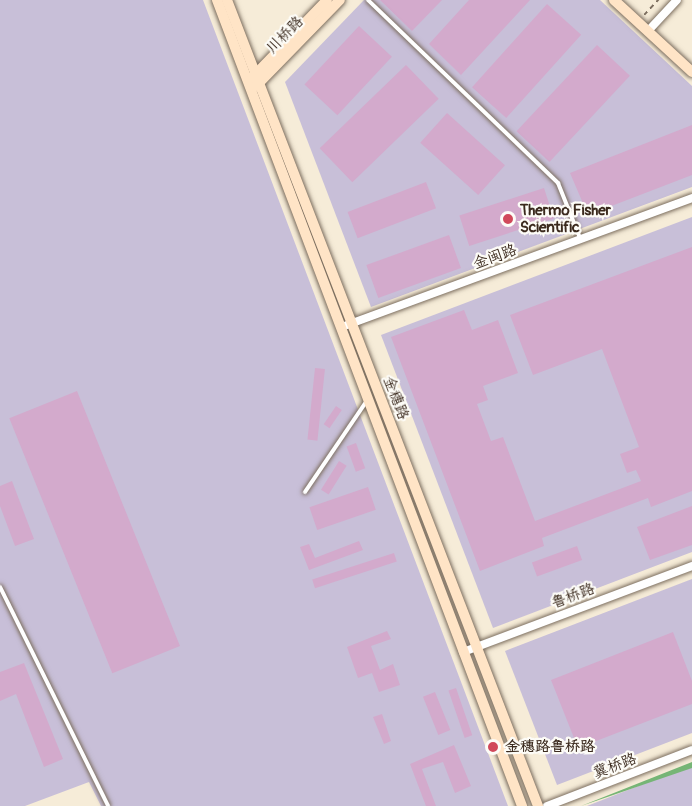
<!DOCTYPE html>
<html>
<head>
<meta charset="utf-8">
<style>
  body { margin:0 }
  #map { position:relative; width:692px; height:806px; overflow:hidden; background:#f6ecd8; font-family:Pangolin,"LXGW WenKai TC",sans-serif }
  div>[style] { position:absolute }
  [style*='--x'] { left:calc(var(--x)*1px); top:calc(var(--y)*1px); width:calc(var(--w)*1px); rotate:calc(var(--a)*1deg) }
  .industrial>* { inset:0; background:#c8bfd8 }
  .forest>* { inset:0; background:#76b576 }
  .building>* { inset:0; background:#d3aacc; transform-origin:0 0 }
  .path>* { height:1.5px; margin-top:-0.75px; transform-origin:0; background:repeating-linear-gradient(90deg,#7c6e5f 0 4.5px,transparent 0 9px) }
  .roads { filter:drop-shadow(0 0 2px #7c6e5f) drop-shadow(0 0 2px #7c6e5f) }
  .lane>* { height:4px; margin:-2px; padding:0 2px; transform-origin:2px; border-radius:2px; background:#fff }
  .street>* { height:8px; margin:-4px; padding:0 4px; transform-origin:4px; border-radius:4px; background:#fff }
  .secondary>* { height:10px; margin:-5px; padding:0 5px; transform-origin:5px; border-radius:5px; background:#ffe4c6 }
  .dots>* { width:16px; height:16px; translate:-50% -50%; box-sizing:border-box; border:3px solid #fdfcf7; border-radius:50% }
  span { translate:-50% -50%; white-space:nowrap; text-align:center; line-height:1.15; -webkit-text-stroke:4.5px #fdfcf7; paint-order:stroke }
  .street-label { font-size:15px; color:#3b2a1e }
  .poi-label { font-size:15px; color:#3b2a1e; font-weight:700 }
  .left { translate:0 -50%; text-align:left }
</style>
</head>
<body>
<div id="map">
  <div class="industrial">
    <i style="clip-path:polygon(0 0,203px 0,508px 806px,101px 806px,89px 782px,25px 806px,0 806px)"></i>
    <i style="clip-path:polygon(364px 0,600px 0,692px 86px,692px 187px,371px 307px,285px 82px)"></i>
    <i style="clip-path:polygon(692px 217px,692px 552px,493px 628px,381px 335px)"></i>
    <i style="clip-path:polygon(692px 579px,692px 733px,557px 785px,505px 651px)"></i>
    <i style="clip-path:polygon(692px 765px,692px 806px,587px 806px)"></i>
  </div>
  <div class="forest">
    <i style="clip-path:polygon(692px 762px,692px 768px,581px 806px)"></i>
  </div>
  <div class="building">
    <i style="clip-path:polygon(380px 0,442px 0,412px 31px)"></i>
    <i style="clip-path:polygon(469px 0,530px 0,461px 75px,429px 44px)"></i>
    <i style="left:547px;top:4px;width:46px;height:112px;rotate:42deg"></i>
    <i style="left:359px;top:26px;width:45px;height:80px;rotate:43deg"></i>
    <i style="left:597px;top:45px;width:45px;height:118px;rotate:43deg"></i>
    <i style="left:406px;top:65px;width:47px;height:120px;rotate:46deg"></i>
    <i style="left:447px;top:113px;width:78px;height:40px;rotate:42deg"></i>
    <i style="clip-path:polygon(692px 125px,692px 175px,588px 215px,570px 173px)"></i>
    <i style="left:426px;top:182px;width:28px;height:84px;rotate:69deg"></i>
    <i style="left:544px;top:188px;width:32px;height:89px;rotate:72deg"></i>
    <i style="left:449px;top:235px;width:35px;height:88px;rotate:70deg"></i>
    <i style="clip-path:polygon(692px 247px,692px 491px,651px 507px,648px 498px,542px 538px,544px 546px,480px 571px,391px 337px,464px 310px,472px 330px,498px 320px,518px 373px,483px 386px,488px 400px,477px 404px,491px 441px,503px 437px,535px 521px,641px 481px,636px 470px,627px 473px,620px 454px,639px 447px,602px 349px,533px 375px,510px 315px)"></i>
    <i style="left:315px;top:368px;width:10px;height:72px;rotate:6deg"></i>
    <i style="left:77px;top:391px;width:275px;height:73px;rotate:68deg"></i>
    <i style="left:336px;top:406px;width:7px;height:22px;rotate:34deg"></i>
    <i style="left:356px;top:443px;width:27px;height:10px;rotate:70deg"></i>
    <i style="left:339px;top:461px;width:9px;height:34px;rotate:32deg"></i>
    <i style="clip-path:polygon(12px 481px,34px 539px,15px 546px,0 506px,0 486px)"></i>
    <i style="left:368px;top:487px;width:24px;height:62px;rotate:71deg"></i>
    <i style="clip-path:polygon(692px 506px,692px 545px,650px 560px,637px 527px)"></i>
    <i style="clip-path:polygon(359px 541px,363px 550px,309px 570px,300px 547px,309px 544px,315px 558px)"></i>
    <i style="left:577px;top:546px;width:15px;height:48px;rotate:70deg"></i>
    <i style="left:394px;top:553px;width:9px;height:86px;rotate:72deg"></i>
    <i style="clip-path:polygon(387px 631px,391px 639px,371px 646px,380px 670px,393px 664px,400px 685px,379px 692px,372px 673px,358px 678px,347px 647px)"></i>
    <i style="clip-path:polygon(673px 632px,692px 681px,692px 704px,578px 748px,551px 680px)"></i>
    <i style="clip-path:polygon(24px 663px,63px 759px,44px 767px,16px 694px,0 701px,0 672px)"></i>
    <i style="left:456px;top:688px;width:50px;height:8px;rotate:71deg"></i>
    <i style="left:435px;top:692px;width:41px;height:13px;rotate:68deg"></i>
    <i style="clip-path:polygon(382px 714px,391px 741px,384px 744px,373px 717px)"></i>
    <i style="clip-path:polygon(454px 745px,471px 786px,455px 793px,443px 762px,422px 769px,436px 806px,426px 806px,410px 764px)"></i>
  </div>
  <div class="path">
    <i style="--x:644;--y:15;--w:21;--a:-47"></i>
  </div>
  <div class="roads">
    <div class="lane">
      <i style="--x:368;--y:0;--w:264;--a:43.9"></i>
      <i style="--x:558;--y:183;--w:59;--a:68.2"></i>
      <i style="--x:305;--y:492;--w:109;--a:-55.9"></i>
      <i style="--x:0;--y:587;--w:244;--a:63.7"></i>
    </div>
    <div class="street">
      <i style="--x:648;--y:31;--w:42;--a:-46.9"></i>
      <i style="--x:347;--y:325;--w:368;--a:-20.2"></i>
      <i style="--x:463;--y:652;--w:245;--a:-20.6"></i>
      <i style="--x:547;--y:806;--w:155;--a:-21.1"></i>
    </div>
    <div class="secondary">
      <i style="--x:217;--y:0;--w:862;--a:69.27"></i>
      <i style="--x:227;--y:0;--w:864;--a:68.9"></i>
      <i style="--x:614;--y:0;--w:106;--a:42.7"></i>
      <i style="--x:252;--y:78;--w:108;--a:-46.1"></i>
      <i style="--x:256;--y:86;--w:120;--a:-45.7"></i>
    </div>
  </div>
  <div class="dots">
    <i style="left:508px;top:219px;background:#d1495b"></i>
    <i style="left:493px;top:747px;background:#d1495b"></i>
  </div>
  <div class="street-label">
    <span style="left:285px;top:35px;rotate:-46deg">川桥路</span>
    <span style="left:495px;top:257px;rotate:-20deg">金闽路</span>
    <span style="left:396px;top:398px;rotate:69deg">金穗路</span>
    <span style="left:573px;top:596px;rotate:-21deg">鲁桥路</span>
    <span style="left:615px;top:766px;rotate:-21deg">冀桥路</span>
  </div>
  <div class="poi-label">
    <span class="left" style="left:520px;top:219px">Thermo Fisher<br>Scientific</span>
    <span class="left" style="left:505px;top:747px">金穗路鲁桥路</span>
  </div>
</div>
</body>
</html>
